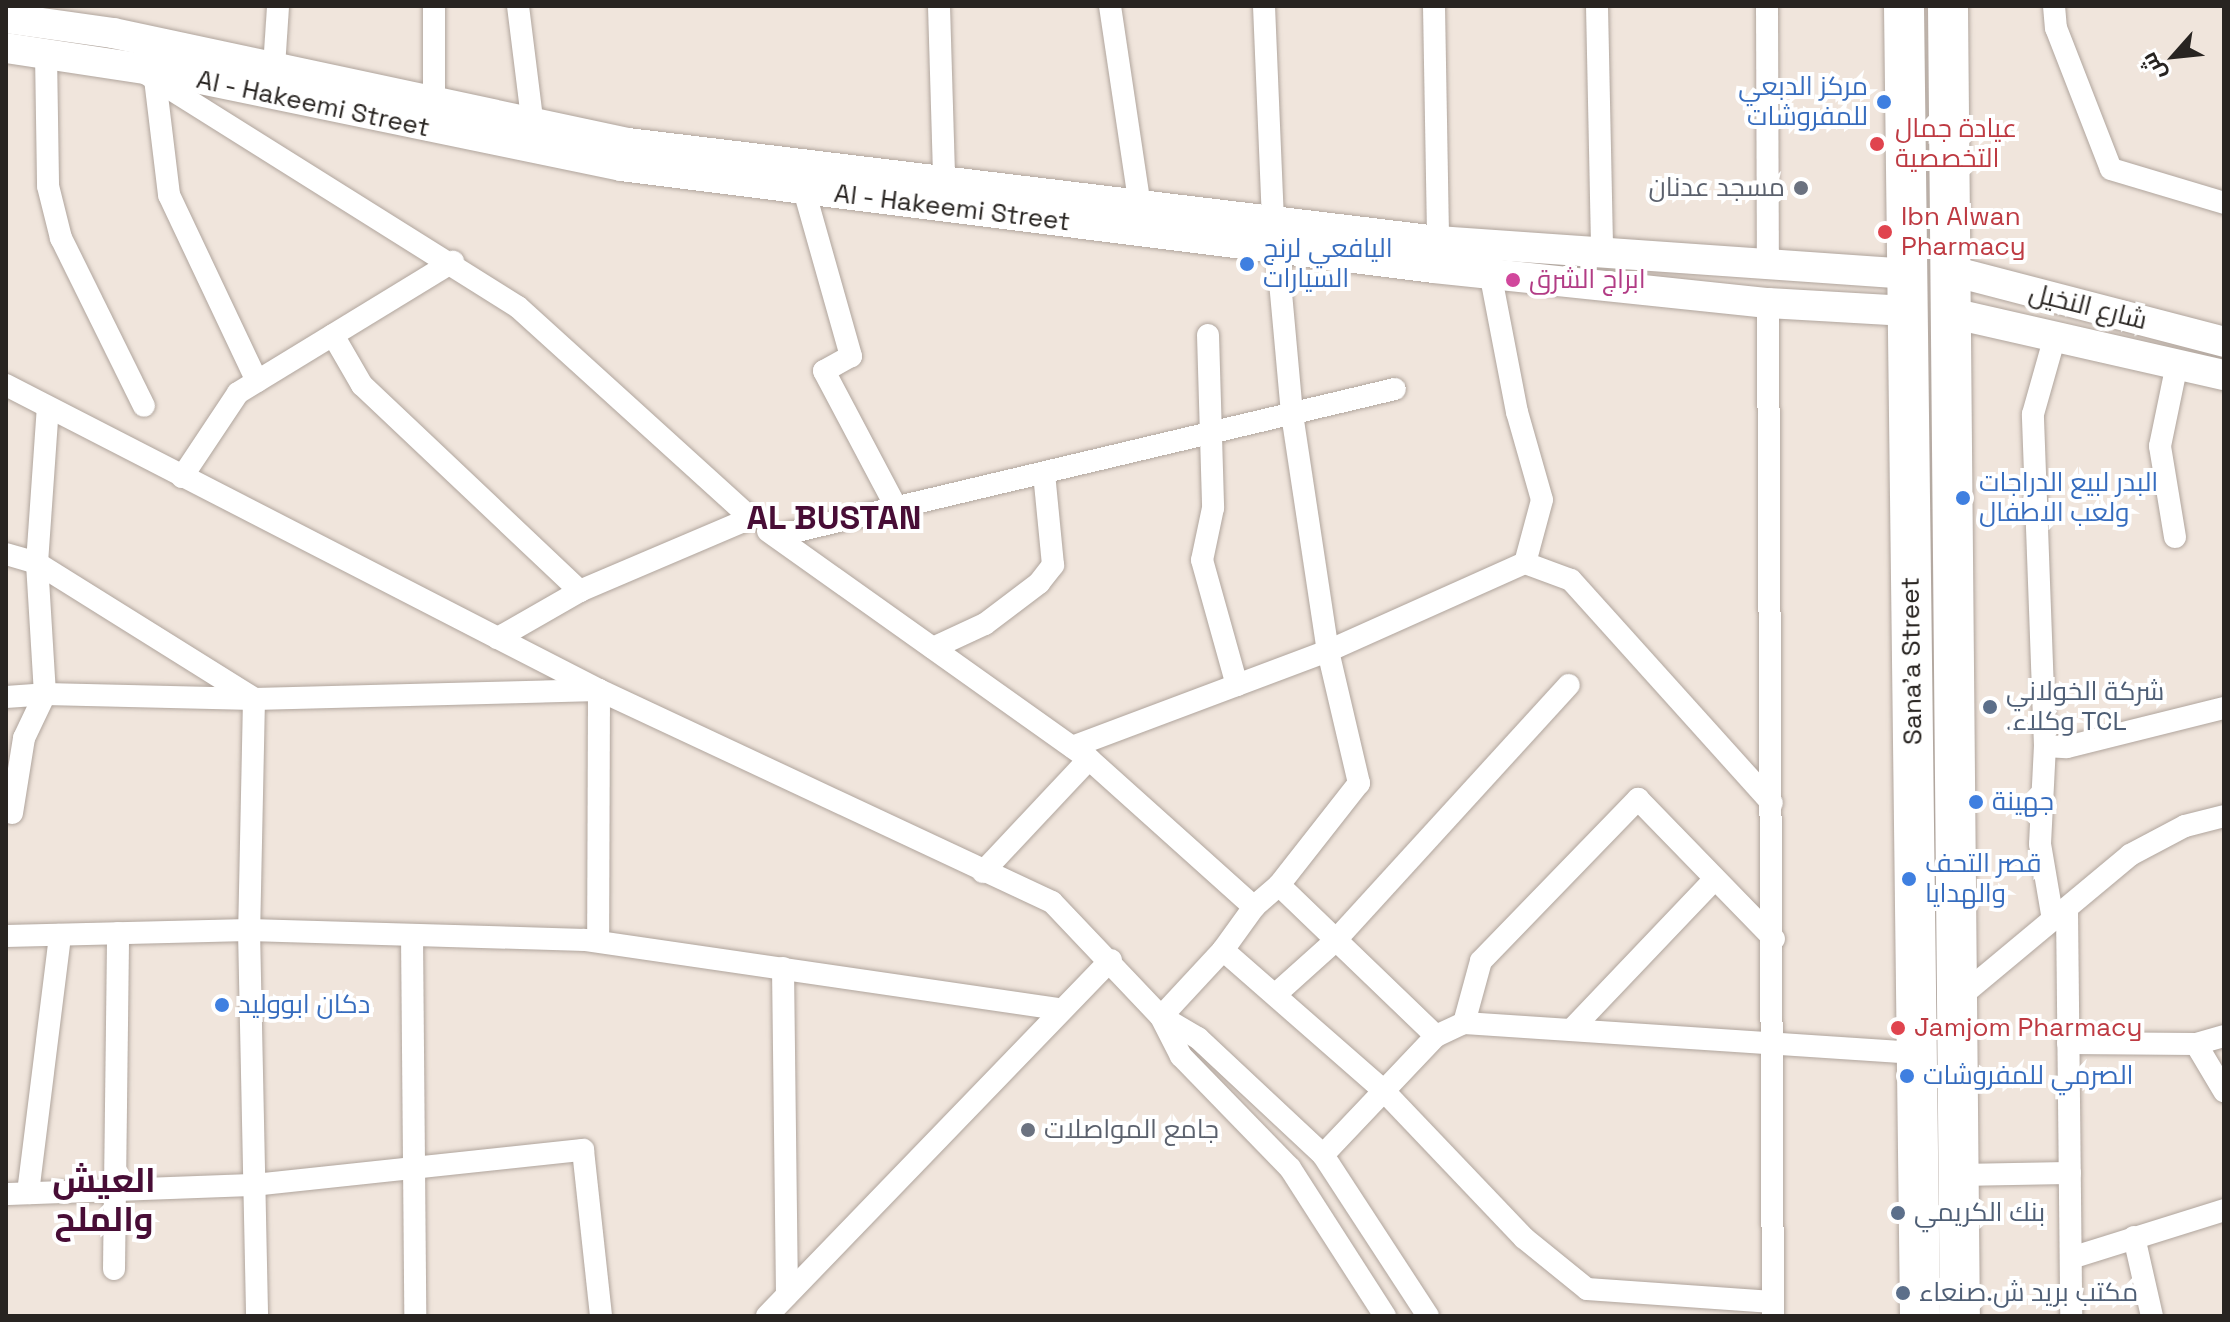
<!DOCTYPE html>
<html>
<head>
<meta charset="utf-8">
<style>
  body { margin:0 }
  #map { position:relative; width:2230px; height:1322px; overflow:hidden; background:#f0e5dc; font-family:"Space Grotesk",Cairo,sans-serif }
  div>[style] { position:absolute }
  [style*='--x'] { left:calc(var(--x)*1px); top:calc(var(--y)*1px); width:calc(var(--w)*1px); rotate:calc(var(--a)*1deg) }
  .roads { filter:drop-shadow(0 0 2px #b0a59d) drop-shadow(0 0 2px #b0a59d) }
  .street>* { height:22px; margin:-11px; padding:0 11px; transform-origin:11px; border-radius:11px; background:#fff }
  .secondary>* { height:30px; margin:-15px; padding:0 15px; transform-origin:15px; border-radius:15px; background:#fff }
  .highway>* { height:40px; margin:-20px; padding:0 20px; transform-origin:20px; border-radius:20px; background:#fff }
  .dots>* { width:22px; height:22px; translate:-50% -50%; box-sizing:border-box; border:4px solid #fff; border-radius:50% }
  span { translate:-50% -50%; white-space:nowrap; text-align:center; line-height:1.15; -webkit-text-stroke:8px #fff; paint-order:stroke }
  .shop-label { font-size:26px; color:#366cbe }
  .right { translate:-100% -50%; text-align:right }
  .left { translate:0 -50%; text-align:left }
  .street-label { font-size:26px; color:#282421 }
  .health-label { font-size:26px; color:#be3a42 }
  .worship-label { font-size:26px; color:#5b616d }
  .hotel-label { font-size:26px; color:#b23c85 }
  .service-label { font-size:26px; color:#4e5e75 }
  .district-label { font-size:34px; color:#480d36; font-weight:700 }
  .frame { position:absolute; inset:0; border:8px solid #282421; pointer-events:none }
  .north { position:absolute; left:2134px; top:16px; width:80px; height:80px; -webkit-text-stroke:6px #fff; paint-order:stroke; rotate:243deg; font-size:22px; font-weight:700; line-height:32px; text-align:center; color:#282421 }
  .north::after { content:''; display:block; margin:auto; width:28px; height:36px; background:#282421; clip-path:polygon(50% 0,100% 100%,50% 72%,0 100%) }
</style>
</head>
<body>
<div id="map">
  <div class="roads">
    <div class="street">
      <i style="--x:434;--y:6;--w:98;--a:90"></i>
      <i style="--x:518;--y:6;--w:122;--a:82.9"></i>
      <i style="--x:939;--y:6;--w:173;--a:88.3"></i>
      <i style="--x:1110;--y:6;--w:202;--a:81.5"></i>
      <i style="--x:1264;--y:6;--w:217;--a:87.6"></i>
      <i style="--x:1434;--y:6;--w:235;--a:89"></i>
      <i style="--x:1597;--y:6;--w:244;--a:88.8"></i>
      <i style="--x:1767;--y:6;--w:256;--a:89.8"></i>
      <i style="--x:2054;--y:6;--w:22;--a:85"></i>
      <i style="--x:2056;--y:28;--w:151;--a:68.7"></i>
      <i style="--x:2111;--y:169;--w:118;--a:16.7"></i>
      <i style="--x:46;--y:54;--w:132;--a:89.1"></i>
      <i style="--x:48;--y:186;--w:54;--a:76"></i>
      <i style="--x:61;--y:238;--w:187;--a:63.7"></i>
      <i style="--x:274;--y:67;--w:61;--a:-86.2"></i>
      <i style="--x:145;--y:73;--w:440;--a:32.1"></i>
      <i style="--x:518;--y:307;--w:314;--a:42.2"></i>
      <i style="--x:751;--y:518;--w:186;--a:156.9"></i>
      <i style="--x:580;--y:591;--w:95;--a:150.2"></i>
      <i style="--x:155;--y:79;--w:117;--a:83.1"></i>
      <i style="--x:169;--y:195;--w:206;--a:64.7"></i>
      <i style="--x:804;--y:190;--w:173;--a:74.2"></i>
      <i style="--x:851;--y:356;--w:31;--a:151"></i>
      <i style="--x:824;--y:371;--w:156;--a:62.1"></i>
      <i style="--x:1277;--y:249;--w:166;--a:84.8"></i>
      <i style="--x:1292;--y:414;--w:240;--a:81.4"></i>
      <i style="--x:1328;--y:651;--w:216;--a:-24.1"></i>
      <i style="--x:1525;--y:563;--w:49;--a:20.3"></i>
      <i style="--x:1571;--y:580;--w:300;--a:48"></i>
      <i style="--x:1490;--y:272;--w:143;--a:79.1"></i>
      <i style="--x:1517;--y:412;--w:91;--a:74.1"></i>
      <i style="--x:1542;--y:500;--w:65;--a:105.1"></i>
      <i style="--x:1768;--y:303;--w:1013;--a:89.72"></i>
      <i style="--x:333;--y:335;--w:58;--a:59.9"></i>
      <i style="--x:362;--y:385;--w:300;--a:43.4"></i>
      <i style="--x:1208;--y:335;--w:173;--a:88.3"></i>
      <i style="--x:1213;--y:508;--w:53;--a:101.9"></i>
      <i style="--x:1202;--y:560;--w:130;--a:74.4"></i>
      <i style="--x:6;--y:385;--w:667;--a:27.22"></i>
      <i style="--x:599;--y:690;--w:500;--a:25.08"></i>
      <i style="--x:1052;--y:902;--w:158;--a:46.5"></i>
      <i style="--x:1161;--y:1017;--w:44;--a:62.9"></i>
      <i style="--x:1181;--y:1056;--w:156;--a:45.8"></i>
      <i style="--x:1290;--y:1168;--w:176;--a:57.3"></i>
      <i style="--x:182;--y:477;--w:101;--a:-56.3"></i>
      <i style="--x:238;--y:393;--w:252;--a:-31.4"></i>
      <i style="--x:768;--y:531;--w:394;--a:35.4"></i>
      <i style="--x:1089;--y:759;--w:155;--a:133.2"></i>
      <i style="--x:776;--y:536;--w:636;--a:-13.36"></i>
      <i style="--x:2175;--y:537;--w:92;--a:-99.4"></i>
      <i style="--x:2160;--y:446;--w:84;--a:-78.3"></i>
      <i style="--x:6;--y:554;--w:32;--a:16"></i>
      <i style="--x:37;--y:563;--w:255;--a:32"></i>
      <i style="--x:933;--y:648;--w:57;--a:-24.8"></i>
      <i style="--x:985;--y:624;--w:68;--a:-37.2"></i>
      <i style="--x:1039;--y:583;--w:23;--a:-52"></i>
      <i style="--x:1053;--y:565;--w:92;--a:-95.6"></i>
      <i style="--x:6;--y:697;--w:39;--a:-4"></i>
      <i style="--x:45;--y:694;--w:131;--a:-93.5"></i>
      <i style="--x:37;--y:563;--w:156;--a:-86"></i>
      <i style="--x:254;--y:699;--w:231;--a:91.2"></i>
      <i style="--x:249;--y:930;--w:386;--a:88.8"></i>
      <i style="--x:2045;--y:746;--w:22;--a:3"></i>
      <i style="--x:2067;--y:747;--w:162;--a:-14"></i>
      <i style="--x:1072;--y:747;--w:273;--a:-20.6"></i>
      <i style="--x:1328;--y:651;--w:136;--a:76.8"></i>
      <i style="--x:1359;--y:783;--w:130;--a:128.1"></i>
      <i style="--x:1279;--y:885;--w:33;--a:139"></i>
      <i style="--x:1089;--y:759;--w:222;--a:41.9"></i>
      <i style="--x:1254;--y:907;--w:53;--a:125.8"></i>
      <i style="--x:1223;--y:950;--w:91;--a:132.8"></i>
      <i style="--x:12;--y:813;--w:76;--a:-80.9"></i>
      <i style="--x:24;--y:738;--w:49;--a:-64.5"></i>
      <i style="--x:45;--y:694;--w:209;--a:1.4"></i>
      <i style="--x:254;--y:699;--w:345;--a:-1.5"></i>
      <i style="--x:599;--y:690;--w:251;--a:90.2"></i>
      <i style="--x:1279;--y:885;--w:218;--a:43.9"></i>
      <i style="--x:2067;--y:909;--w:407;--a:89.4"></i>
      <i style="--x:2053;--y:920;--w:77;--a:-99.7"></i>
      <i style="--x:2040;--y:844;--w:98;--a:-87.1"></i>
      <i style="--x:2045;--y:746;--w:332;--a:-92.1"></i>
      <i style="--x:2033;--y:414;--w:81;--a:-74.2"></i>
      <i style="--x:412;--y:935;--w:381;--a:89.5"></i>
      <i style="--x:6;--y:936;--w:243;--a:-1.4"></i>
      <i style="--x:249;--y:930;--w:336;--a:1.7"></i>
      <i style="--x:585;--y:940;--w:482;--a:8.3"></i>
      <i style="--x:1223;--y:950;--w:213;--a:41.2"></i>
      <i style="--x:1383;--y:1090;--w:204;--a:46.4"></i>
      <i style="--x:1524;--y:1238;--w:81;--a:39"></i>
      <i style="--x:1587;--y:1289;--w:186;--a:4"></i>
      <i style="--x:783;--y:968;--w:327;--a:89.3"></i>
      <i style="--x:1276;--y:994;--w:78;--a:-41.9"></i>
      <i style="--x:1334;--y:942;--w:348;--a:-47.6"></i>
      <i style="--x:1955;--y:1001;--w:228;--a:-39.8"></i>
      <i style="--x:2130;--y:855;--w:62;--a:-27.8"></i>
      <i style="--x:2185;--y:826;--w:40;--a:-14.4"></i>
      <i style="--x:1162;--y:1017;--w:42;--a:30.3"></i>
      <i style="--x:1198;--y:1038;--w:171;--a:43.1"></i>
      <i style="--x:1323;--y:1155;--w:192;--a:56.9"></i>
      <i style="--x:1464;--y:1023;--w:64;--a:-74.7"></i>
      <i style="--x:1481;--y:961;--w:226;--a:-45.9"></i>
      <i style="--x:1638;--y:799;--w:195;--a:45.8"></i>
      <i style="--x:1572;--y:1029;--w:204;--a:-46.4"></i>
      <i style="--x:2068;--y:1043;--w:128;--a:0.4"></i>
      <i style="--x:2196;--y:1044;--w:29;--a:-16"></i>
      <i style="--x:2196;--y:1044;--w:55;--a:59.2"></i>
      <i style="--x:1323;--y:1155;--w:164;--a:-46.5"></i>
      <i style="--x:1436;--y:1036;--w:31;--a:-25"></i>
      <i style="--x:1464;--y:1023;--w:457;--a:3.8"></i>
      <i style="--x:1957;--y:1175;--w:113;--a:-1"></i>
      <i style="--x:28;--y:1193;--w:260;--a:-82.9"></i>
      <i style="--x:6;--y:1194;--w:248;--a:-2.1"></i>
      <i style="--x:254;--y:1185;--w:331;--a:-6.1"></i>
      <i style="--x:583;--y:1150;--w:167;--a:83.8"></i>
      <i style="--x:2134;--y:1237;--w:81;--a:77.2"></i>
      <i style="--x:2071;--y:1258;--w:160;--a:-17.4"></i>
      <i style="--x:114;--y:1269;--w:336;--a:-89.3"></i>
      <i style="--x:767;--y:1316;--w:495;--a:-46"></i>
    </div>
    <div class="secondary">
      <i style="--x:6;--y:18;--w:108;--a:8"></i>
      <i style="--x:113;--y:33;--w:527;--a:12.06"></i>
      <i style="--x:628;--y:143;--w:816;--a:6.9"></i>
      <i style="--x:1438;--y:241;--w:468;--a:4"></i>
      <i style="--x:6;--y:48;--w:173;--a:8.6"></i>
      <i style="--x:177;--y:74;--w:453;--a:11.7"></i>
      <i style="--x:621;--y:166;--w:819;--a:7.15"></i>
      <i style="--x:1434;--y:268;--w:336;--a:6"></i>
      <i style="--x:1768;--y:303;--w:139;--a:3.3"></i>
      <i style="--x:1952;--y:271;--w:281;--a:14.6"></i>
      <i style="--x:1951;--y:313;--w:280;--a:12.8"></i>
    </div>
    <div class="highway">
      <i style="--x:1904;--y:6;--w:1310;--a:89.3"></i>
      <i style="--x:1948;--y:6;--w:1310;--a:89.48"></i>
    </div>
  </div>
  <div class="dots">
    <i style="left:1884px;top:102px;background:#3f7fe0"></i>
    <i style="left:1877px;top:144px;background:#e0444e"></i>
    <i style="left:1801px;top:188px;background:#6b7280"></i>
    <i style="left:1885px;top:232px;background:#e0444e"></i>
    <i style="left:1247px;top:264px;background:#3f7fe0"></i>
    <i style="left:1513px;top:280px;background:#d1479c"></i>
    <i style="left:1963px;top:498px;background:#3f7fe0"></i>
    <i style="left:1990px;top:707px;background:#5c6f8a"></i>
    <i style="left:1976px;top:802px;background:#3f7fe0"></i>
    <i style="left:1909px;top:879px;background:#3f7fe0"></i>
    <i style="left:222px;top:1005px;background:#3f7fe0"></i>
    <i style="left:1898px;top:1028px;background:#e0444e"></i>
    <i style="left:1907px;top:1076px;background:#3f7fe0"></i>
    <i style="left:1028px;top:1130px;background:#6b7280"></i>
    <i style="left:1898px;top:1213px;background:#5c6f8a"></i>
    <i style="left:1903px;top:1293px;background:#5c6f8a"></i>
  </div>
  <div class="shop-label">
    <span class="right" style="left:1868px;top:102px">مركز الدبعي<br>للمفروشات</span>
    <span class="left" style="left:1263px;top:264px">اليافعي لرنج<br>السيارات</span>
    <span class="left" style="left:1979px;top:498px">البدر لبيع الدراجات<br>ولعب الاطفال</span>
    <span class="left" style="left:1992px;top:802px">جهينة</span>
    <span class="left" style="left:1925px;top:879px">قصر التحف<br>والهدايا</span>
    <span class="left" style="left:238px;top:1005px">دكان ابووليد</span>
    <span class="left" style="left:1923px;top:1076px">الصرمي للمفروشات</span>
  </div>
  <div class="street-label">
    <span style="left:313px;top:104px;rotate:12deg">Al - Hakeemi Street</span>
    <span style="left:952px;top:208px;rotate:7deg">Al - Hakeemi Street</span>
    <span style="left:2088px;top:307px;rotate:14deg">شارع النخيل</span>
    <span style="left:1912px;top:661px;rotate:-91deg">Sana'a Street</span>
  </div>
  <div class="health-label">
    <span class="left" style="left:1895px;top:144px">عيادة جمال<br>التخصصية</span>
    <span class="left" style="left:1901px;top:232px">Ibn Alwan<br>Pharmacy</span>
    <span class="left" style="left:1914px;top:1028px">Jamjom Pharmacy</span>
  </div>
  <div class="worship-label">
    <span class="right" style="left:1785px;top:188px">مسجد عدنان</span>
    <span class="left" style="left:1044px;top:1130px">جامع المواصلات</span>
  </div>
  <div class="hotel-label">
    <span class="left" style="left:1529px;top:280px">ابراج الشرق</span>
  </div>
  <div class="service-label">
    <span class="left" style="left:2006px;top:707px">شركة الخولاني<br>.وكلاء TCL</span>
    <span class="left" style="left:1914px;top:1213px">بنك الكريمي</span>
    <span class="left" style="left:1919px;top:1293px">مكتب بريد ش.صنعاء</span>
  </div>
  <div class="district-label">
    <span style="left:834px;top:518px">AL BUSTAN</span>
    <span style="left:104px;top:1200px">العيش<br>والملح</span>
  </div>
  <div class="frame"></div>
  <div class="north">ش</div>
</div>
</body>
</html>
